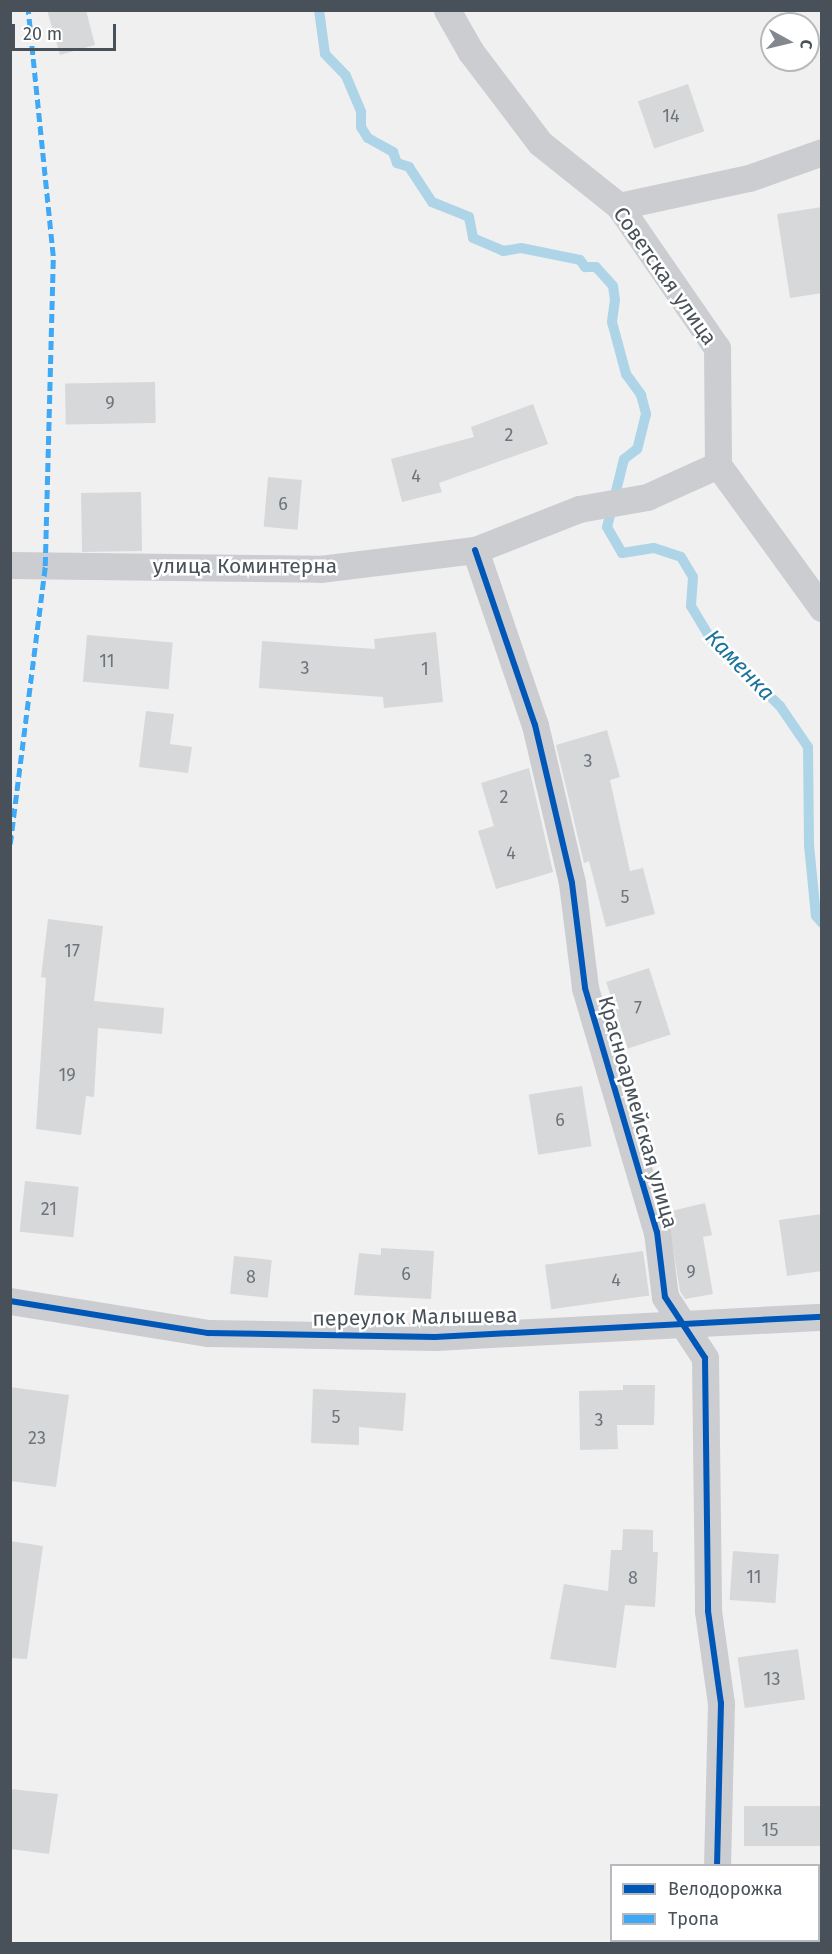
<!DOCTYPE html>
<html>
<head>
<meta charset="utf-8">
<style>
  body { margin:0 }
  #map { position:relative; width:832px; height:1954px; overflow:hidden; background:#f0f0f0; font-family:"Fira Sans",sans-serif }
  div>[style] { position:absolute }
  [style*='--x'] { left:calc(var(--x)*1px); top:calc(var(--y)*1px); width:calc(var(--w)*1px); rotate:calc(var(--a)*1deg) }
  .stream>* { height:10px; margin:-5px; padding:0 5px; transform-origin:5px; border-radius:5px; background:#aed5e7 }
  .building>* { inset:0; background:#d7d8da; transform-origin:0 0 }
  .minor>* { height:27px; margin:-13.5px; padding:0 13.5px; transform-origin:13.5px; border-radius:13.5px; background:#cbcdd0 }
  .quiet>* { height:4.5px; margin-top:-2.25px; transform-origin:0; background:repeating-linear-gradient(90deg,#3fa9f5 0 9px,transparent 0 13.5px) }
  .cycleway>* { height:6px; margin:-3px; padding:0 3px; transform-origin:3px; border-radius:3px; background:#0057b8 }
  span { translate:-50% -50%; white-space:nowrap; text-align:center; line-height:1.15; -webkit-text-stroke:5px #fff; paint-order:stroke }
  .number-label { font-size:18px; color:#6d747b }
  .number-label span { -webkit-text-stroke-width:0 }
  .street-label { font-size:21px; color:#48505a }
  .water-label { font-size:22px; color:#1a729c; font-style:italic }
  .frame { position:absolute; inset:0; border:12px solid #48505a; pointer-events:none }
  .legend { position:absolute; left:610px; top:1864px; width:210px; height:78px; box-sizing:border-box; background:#fff; border:2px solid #b6b9bd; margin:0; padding:8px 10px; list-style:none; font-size:18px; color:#48505a }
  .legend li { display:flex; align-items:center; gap:12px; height:30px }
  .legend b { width:30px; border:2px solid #b6b9bd }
  .north { position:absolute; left:760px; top:12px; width:60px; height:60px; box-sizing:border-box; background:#fff; border:2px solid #b6b9bd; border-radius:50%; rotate:98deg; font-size:16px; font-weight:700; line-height:24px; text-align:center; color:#48505a }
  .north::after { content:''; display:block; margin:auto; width:21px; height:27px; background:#83888e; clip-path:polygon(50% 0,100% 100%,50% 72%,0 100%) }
  .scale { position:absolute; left:12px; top:24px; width:104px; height:27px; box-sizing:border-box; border:3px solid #48505a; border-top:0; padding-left:8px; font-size:18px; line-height:21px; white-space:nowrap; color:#48505a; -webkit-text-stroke:4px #fff; paint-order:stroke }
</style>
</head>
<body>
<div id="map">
  <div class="stream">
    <i style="--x:319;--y:10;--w:44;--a:82.2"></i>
    <i style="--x:325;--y:54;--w:30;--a:46"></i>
    <i style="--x:346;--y:76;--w:39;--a:67"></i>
    <i style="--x:361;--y:112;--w:15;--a:90"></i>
    <i style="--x:361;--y:127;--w:13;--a:58"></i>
    <i style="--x:368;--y:138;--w:29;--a:29"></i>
    <i style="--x:393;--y:152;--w:12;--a:70"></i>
    <i style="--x:397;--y:163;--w:13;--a:18"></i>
    <i style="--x:409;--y:167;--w:42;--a:56.7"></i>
    <i style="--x:432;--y:202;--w:40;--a:22"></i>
    <i style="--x:469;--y:217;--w:21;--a:79"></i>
    <i style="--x:473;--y:238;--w:33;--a:23"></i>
    <i style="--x:503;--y:251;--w:18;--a:-9"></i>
    <i style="--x:521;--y:248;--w:60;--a:11.5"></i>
    <i style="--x:580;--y:260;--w:9;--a:54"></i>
    <i style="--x:585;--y:267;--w:11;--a:0"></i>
    <i style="--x:596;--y:267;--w:25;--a:48"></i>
    <i style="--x:613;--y:286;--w:14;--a:82"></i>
    <i style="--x:615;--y:300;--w:22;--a:98"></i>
    <i style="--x:612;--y:322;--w:54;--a:74.9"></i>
    <i style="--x:626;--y:374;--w:26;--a:54"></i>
    <i style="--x:641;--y:395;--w:20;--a:75"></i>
    <i style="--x:646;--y:414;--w:36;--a:104"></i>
    <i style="--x:637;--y:449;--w:16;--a:142"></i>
    <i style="--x:624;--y:459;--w:70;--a:104"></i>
    <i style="--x:607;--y:527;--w:30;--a:60"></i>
    <i style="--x:622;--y:553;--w:32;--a:-9"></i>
    <i style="--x:654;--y:548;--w:28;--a:18"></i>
    <i style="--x:681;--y:557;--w:23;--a:59"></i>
    <i style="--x:693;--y:577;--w:29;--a:94"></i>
    <i style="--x:691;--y:606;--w:37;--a:59"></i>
    <i style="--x:710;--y:638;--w:98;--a:44.2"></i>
    <i style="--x:780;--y:706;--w:50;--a:55.7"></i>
    <i style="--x:808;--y:747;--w:98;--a:89.4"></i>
    <i style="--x:809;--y:845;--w:71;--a:84.4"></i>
    <i style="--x:816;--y:916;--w:9;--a:49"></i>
  </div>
  <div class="building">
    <i style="clip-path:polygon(47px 10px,86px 10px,95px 45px,60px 55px)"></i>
    <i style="left:688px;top:84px;width:50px;height:53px;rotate:71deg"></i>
    <i style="clip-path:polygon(822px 207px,822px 293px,790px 298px,777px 214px)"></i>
    <i style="left:155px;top:382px;width:41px;height:90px;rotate:89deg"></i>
    <i style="clip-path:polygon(533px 404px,548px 444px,439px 483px,442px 492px,402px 502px,391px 459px,474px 437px,471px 427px)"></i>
    <i style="left:268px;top:477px;width:34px;height:50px;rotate:5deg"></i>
    <i style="left:141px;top:492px;width:59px;height:60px;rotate:89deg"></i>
    <i style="clip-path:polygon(436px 632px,443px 702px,384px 708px,383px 697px,259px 688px,262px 641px,375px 649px,374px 639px)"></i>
    <i style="left:87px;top:635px;width:86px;height:47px;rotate:5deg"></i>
    <i style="clip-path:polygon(146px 711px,174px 714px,170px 744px,192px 747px,188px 773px,139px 767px)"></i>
    <i style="clip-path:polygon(607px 730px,620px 777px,610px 780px,630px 871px,643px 868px,655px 914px,606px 927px,589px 861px,584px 863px,556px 745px)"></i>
    <i style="clip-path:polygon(529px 768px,553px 872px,496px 889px,478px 831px,494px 826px,481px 783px)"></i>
    <i style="clip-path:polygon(48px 919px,103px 926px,94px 1001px,164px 1008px,162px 1034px,98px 1028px,94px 1097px,86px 1096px,81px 1135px,36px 1129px,46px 978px,41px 977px)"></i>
    <i style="left:649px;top:968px;width:70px;height:45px;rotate:72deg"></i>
    <i style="left:582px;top:1086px;width:61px;height:54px;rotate:81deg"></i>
    <i style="left:25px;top:1181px;width:54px;height:51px;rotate:6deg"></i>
    <i style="clip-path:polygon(705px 1203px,712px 1235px,703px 1237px,713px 1294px,685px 1299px,680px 1291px,667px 1212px)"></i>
    <i style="clip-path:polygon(822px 1214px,822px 1271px,787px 1276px,779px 1220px)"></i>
    <i style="clip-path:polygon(381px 1248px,434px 1251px,431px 1299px,354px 1295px,359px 1253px,381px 1255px)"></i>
    <i style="left:643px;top:1251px;width:45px;height:99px;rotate:82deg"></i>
    <i style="left:234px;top:1256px;width:38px;height:38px;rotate:6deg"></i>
    <i style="clip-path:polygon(623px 1385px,655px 1385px,654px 1425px,617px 1425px,618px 1449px,580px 1450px,579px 1391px,623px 1390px)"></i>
    <i style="clip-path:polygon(10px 1387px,69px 1395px,56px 1487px,10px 1481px)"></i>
    <i style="clip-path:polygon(313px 1389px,406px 1393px,403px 1431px,359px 1427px,359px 1445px,311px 1443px)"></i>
    <i style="clip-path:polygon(623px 1529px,653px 1530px,653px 1552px,658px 1552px,655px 1607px,625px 1605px,616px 1668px,550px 1659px,564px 1584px,608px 1591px,611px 1550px,622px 1550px)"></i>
    <i style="clip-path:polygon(10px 1541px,43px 1546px,27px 1659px,10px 1658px)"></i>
    <i style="left:733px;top:1551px;width:46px;height:49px;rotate:4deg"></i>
    <i style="left:798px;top:1649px;width:51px;height:61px;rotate:82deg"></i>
    <i style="clip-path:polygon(10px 1789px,58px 1794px,49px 1854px,10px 1849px)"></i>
    <i style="left:822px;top:1806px;width:40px;height:78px;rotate:90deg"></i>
  </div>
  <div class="minor">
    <i style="--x:447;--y:10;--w:48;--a:60.3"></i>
    <i style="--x:471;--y:52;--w:114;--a:52.8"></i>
    <i style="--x:540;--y:143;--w:101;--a:38.6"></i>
    <i style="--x:619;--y:206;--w:173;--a:55.4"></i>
    <i style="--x:717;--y:348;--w:117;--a:89.5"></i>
    <i style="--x:718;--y:465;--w:177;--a:54"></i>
    <i style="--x:619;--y:206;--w:133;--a:-12.2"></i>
    <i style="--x:749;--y:178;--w:77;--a:-19.6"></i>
    <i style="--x:475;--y:550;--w:185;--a:71.1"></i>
    <i style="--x:535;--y:725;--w:162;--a:76.8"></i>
    <i style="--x:572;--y:883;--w:106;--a:82.9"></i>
    <i style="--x:585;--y:988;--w:254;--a:73.6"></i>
    <i style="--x:657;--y:1232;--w:65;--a:83"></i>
    <i style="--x:665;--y:1297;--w:73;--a:56.7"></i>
    <i style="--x:705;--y:1358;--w:253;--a:89.3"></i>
    <i style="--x:708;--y:1611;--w:93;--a:82"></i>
    <i style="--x:721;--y:1703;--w:163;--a:91.4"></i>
    <i style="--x:10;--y:565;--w:310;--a:0.7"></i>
    <i style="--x:320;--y:569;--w:156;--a:-7"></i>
    <i style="--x:475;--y:550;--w:112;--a:-21.5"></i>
    <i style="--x:579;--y:509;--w:69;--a:-10"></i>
    <i style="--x:647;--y:497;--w:78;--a:-24.3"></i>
    <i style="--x:10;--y:1301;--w:201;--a:9.2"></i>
    <i style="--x:208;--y:1333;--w:227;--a:1"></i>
    <i style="--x:435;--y:1337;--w:388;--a:-3"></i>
    <i style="--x:714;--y:1944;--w:4;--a:-76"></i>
  </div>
  <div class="quiet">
    <i style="--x:10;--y:844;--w:280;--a:-82.8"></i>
    <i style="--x:45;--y:566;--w:310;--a:-88.5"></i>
    <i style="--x:53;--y:256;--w:247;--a:-95.8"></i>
  </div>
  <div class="cycleway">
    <i style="--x:475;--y:550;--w:185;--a:71.1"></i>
    <i style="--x:535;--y:725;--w:162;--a:76.8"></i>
    <i style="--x:572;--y:883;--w:106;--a:82.9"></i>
    <i style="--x:585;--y:988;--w:254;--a:73.6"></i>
    <i style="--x:657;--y:1232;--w:65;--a:83"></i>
    <i style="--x:665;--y:1297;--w:73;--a:56.7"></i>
    <i style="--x:705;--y:1358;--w:253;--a:89.3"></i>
    <i style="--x:708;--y:1611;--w:93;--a:82"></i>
    <i style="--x:721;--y:1703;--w:163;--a:91.4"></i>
    <i style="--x:10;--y:1301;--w:201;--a:9.2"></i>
    <i style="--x:208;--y:1333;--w:227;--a:1"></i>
    <i style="--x:435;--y:1337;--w:388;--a:-3"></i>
  </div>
  <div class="number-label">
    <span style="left:671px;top:116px">14</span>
    <span style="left:110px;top:403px">9</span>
    <span style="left:509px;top:435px">2</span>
    <span style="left:416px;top:476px">4</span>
    <span style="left:283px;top:504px">6</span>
    <span style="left:107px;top:661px">11</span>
    <span style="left:305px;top:668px">3</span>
    <span style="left:425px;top:669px">1</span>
    <span style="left:588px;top:761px">3</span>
    <span style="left:504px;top:797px">2</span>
    <span style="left:511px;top:853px">4</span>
    <span style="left:625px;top:897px">5</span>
    <span style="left:72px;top:951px">17</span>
    <span style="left:638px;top:1008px">7</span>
    <span style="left:67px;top:1075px">19</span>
    <span style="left:560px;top:1120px">6</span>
    <span style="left:49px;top:1209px">21</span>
    <span style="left:691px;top:1272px">9</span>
    <span style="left:406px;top:1274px">6</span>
    <span style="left:251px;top:1277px">8</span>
    <span style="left:616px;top:1280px">4</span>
    <span style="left:336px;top:1417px">5</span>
    <span style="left:599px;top:1420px">3</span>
    <span style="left:37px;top:1438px">23</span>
    <span style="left:754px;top:1577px">11</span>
    <span style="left:633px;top:1578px">8</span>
    <span style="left:772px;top:1679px">13</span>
    <span style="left:770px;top:1830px">15</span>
  </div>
  <div class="street-label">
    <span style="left:665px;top:276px;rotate:55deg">Советская улица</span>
    <span style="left:245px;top:566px">улица Коминтерна</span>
    <span style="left:638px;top:1112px;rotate:74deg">Красноармейская улица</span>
    <span style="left:415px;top:1317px;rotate:-1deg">переулок Малышева</span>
  </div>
  <div class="water-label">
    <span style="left:740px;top:665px;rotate:46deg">Каменка</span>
  </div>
  <div class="frame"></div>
  <ul class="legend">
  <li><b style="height:8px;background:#0057b8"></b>Велодорожка</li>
  <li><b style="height:8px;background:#3fa9f5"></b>Тропа</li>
  </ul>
  <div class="north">С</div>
  <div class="scale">20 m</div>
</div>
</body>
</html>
